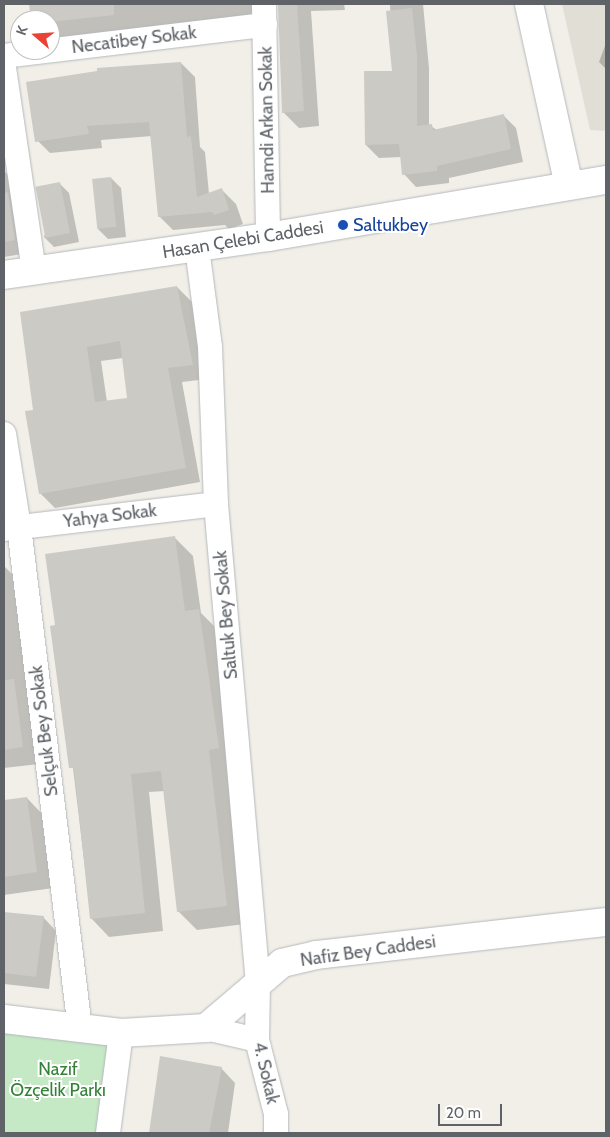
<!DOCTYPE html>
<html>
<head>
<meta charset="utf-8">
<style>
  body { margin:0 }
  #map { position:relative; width:610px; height:1137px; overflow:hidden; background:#f1efe8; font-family:Cabin,sans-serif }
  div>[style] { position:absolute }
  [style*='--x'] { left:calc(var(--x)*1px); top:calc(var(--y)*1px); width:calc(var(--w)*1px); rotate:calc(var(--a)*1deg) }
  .education>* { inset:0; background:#e1ded6 }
  .green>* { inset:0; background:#c5e8c5 }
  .shadow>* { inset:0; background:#0003 }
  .building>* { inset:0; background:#cccac5; transform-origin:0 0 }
  .roads { filter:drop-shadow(0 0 1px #b5b8bc) drop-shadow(0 0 1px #b5b8bc) }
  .minor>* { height:24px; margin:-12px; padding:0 12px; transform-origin:12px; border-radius:12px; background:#fff }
  .tertiary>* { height:28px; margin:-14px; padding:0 14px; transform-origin:14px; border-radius:14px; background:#fff }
  .dots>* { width:14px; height:14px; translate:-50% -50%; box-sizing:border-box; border:2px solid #fff; border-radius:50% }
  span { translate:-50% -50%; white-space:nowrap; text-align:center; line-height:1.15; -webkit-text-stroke:4px #fff; paint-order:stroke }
  .street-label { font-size:18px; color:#5f6368 }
  .transit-label { font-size:18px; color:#164399 }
  .left { translate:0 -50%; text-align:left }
  .park-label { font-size:18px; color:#348238 }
  .frame { position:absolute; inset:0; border:5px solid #5f6368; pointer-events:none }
  .north { position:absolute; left:10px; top:10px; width:50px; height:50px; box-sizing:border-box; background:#fff; border:1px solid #bfc1c3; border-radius:50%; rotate:289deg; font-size:14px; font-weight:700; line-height:20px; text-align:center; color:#5f6368 }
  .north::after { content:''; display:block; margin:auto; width:18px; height:22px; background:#ea4335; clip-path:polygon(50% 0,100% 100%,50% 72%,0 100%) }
  .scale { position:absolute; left:438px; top:1104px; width:64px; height:22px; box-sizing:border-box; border:2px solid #5f6368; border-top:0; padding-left:6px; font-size:15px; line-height:18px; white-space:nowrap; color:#5f6368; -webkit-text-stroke:4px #fff; paint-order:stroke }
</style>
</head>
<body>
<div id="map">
  <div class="education">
    <i style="clip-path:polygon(562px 4px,606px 4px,606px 131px,590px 130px)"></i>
  </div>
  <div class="green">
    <i style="clip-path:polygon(4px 1019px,121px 1033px,108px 1133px,4px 1133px)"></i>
  </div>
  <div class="shadow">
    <i style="clip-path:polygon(30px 4px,260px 4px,261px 28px,50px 39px,50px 20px,32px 20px)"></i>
    <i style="clip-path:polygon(281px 4px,344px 4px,345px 10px,311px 11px,319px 126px,299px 128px,283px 112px)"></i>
    <i style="clip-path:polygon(390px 4px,423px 4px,429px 68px,429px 125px,437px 130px,503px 115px,516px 128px,523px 162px,449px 178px,449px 183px,416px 187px,404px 174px,401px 157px,379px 158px,366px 145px,393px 72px)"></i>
    <i style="clip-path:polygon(606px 43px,606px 69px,599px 62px)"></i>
    <i style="clip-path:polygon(181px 63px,195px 77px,200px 147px,205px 152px,209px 194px,222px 190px,236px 204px,243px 224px,229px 229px,225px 225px,173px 230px,159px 216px,152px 136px,101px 140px,102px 148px,50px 153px,36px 139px)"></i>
    <i style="clip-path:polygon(4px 171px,16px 183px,28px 253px,4px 257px)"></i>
    <i style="clip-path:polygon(111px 178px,121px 188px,126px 237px,108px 239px,98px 229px,93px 180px)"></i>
    <i style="clip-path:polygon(59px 183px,69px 193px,79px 242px,54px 247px,44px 237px)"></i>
    <i style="clip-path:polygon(evenodd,177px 287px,192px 302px,207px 379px,182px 382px,200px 482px,55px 508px,40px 493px,35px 411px,21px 313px,177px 287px,123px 358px,128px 399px,107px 402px,101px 361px,123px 358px)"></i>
    <i style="clip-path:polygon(174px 537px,193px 556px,201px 613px,217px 629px,245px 924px,197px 930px,178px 911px,165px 791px,149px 792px,163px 931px,109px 937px,91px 918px,56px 626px)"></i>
    <i style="clip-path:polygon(4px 566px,16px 578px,39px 764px,4px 768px)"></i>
    <i style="clip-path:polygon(27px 798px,43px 815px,53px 888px,4px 895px,4px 801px)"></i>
    <i style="clip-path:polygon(4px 914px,43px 917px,56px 931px,49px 989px,4px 984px)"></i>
    <i style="clip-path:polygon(161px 1058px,221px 1068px,235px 1083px,228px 1133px,150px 1133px)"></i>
  </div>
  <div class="building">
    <i style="clip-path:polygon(29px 4px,114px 4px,114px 15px,50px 22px,31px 20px)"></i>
    <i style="clip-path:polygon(278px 4px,297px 4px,304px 111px,282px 113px)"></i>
    <i style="clip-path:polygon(412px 8px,417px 55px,417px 126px,432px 124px,433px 130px,504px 114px,511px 149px,437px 166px,437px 171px,402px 175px,399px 144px,365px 145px,364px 71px,392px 71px,386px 11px)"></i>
    <i style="clip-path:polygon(181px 62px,187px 137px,191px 136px,197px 197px,222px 188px,229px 210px,214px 215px,212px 212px,158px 217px,149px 122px,87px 126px,89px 134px,35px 142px,26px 82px,97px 71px,97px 68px)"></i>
    <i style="left:111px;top:177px;width:50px;height:19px;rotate:84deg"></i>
    <i style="left:60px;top:182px;width:52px;height:25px;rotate:79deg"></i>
    <i style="clip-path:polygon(8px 192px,15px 240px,4px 242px,4px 193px)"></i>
    <i style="clip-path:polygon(evenodd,177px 286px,193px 365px,168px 368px,186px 468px,39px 494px,25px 411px,33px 410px,20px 312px,177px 286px,120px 341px,127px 398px,95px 402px,87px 347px,120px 341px)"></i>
    <i style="clip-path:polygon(175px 536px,185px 611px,199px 609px,219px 748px,209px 750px,227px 906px,177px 912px,161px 771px,131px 774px,145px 913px,90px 919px,74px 768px,69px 768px,50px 626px,55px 625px,45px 554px)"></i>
    <i style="clip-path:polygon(14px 679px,23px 747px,4px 750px,4px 680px)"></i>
    <i style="clip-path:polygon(27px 797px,37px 872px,4px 877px,4px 800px)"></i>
    <i style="clip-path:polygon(4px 912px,44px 916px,36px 977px,4px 973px)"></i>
    <i style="clip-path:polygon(160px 1056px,222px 1067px,209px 1133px,149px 1133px)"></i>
  </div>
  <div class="roads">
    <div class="minor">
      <i style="--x:264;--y:4;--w:233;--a:89"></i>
      <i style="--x:4;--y:56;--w:263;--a:-6.8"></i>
      <i style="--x:4;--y:68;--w:205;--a:81.6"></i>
      <i style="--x:197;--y:248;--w:100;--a:82.5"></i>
      <i style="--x:210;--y:347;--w:157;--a:87.8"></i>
      <i style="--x:216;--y:504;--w:481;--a:85"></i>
      <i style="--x:258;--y:983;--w:57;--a:91"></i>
      <i style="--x:257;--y:1040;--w:76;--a:75.6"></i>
      <i style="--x:276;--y:1114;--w:19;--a:90"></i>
      <i style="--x:4;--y:434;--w:94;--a:80.8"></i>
      <i style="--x:19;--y:527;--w:506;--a:83.07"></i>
      <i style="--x:4;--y:529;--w:213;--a:-6.7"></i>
      <i style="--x:206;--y:1028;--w:52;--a:13.2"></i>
      <i style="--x:108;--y:1133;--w:101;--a:-82.6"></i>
    </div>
    <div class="tertiary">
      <i style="--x:529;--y:4;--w:186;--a:77.6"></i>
      <i style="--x:4;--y:275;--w:267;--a:-8.2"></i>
      <i style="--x:268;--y:237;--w:343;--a:-9.6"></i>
      <i style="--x:4;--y:1019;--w:118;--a:6.8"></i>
      <i style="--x:121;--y:1033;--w:85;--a:-3.4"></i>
      <i style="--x:206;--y:1028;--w:100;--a:-40.5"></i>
      <i style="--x:282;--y:963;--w:35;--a:-13"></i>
      <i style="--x:316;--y:955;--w:292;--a:-6.5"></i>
    </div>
  </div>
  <div class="dots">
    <i style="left:343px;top:225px;background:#1a4fb4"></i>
  </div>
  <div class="street-label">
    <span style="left:134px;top:40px;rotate:-7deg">Necatibey Sokak</span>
    <span style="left:267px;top:120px;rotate:-91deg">Hamdi Arkan Sokak</span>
    <span style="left:243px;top:240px;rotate:-9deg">Hasan Çelebi Caddesi</span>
    <span style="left:110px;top:516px;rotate:-7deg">Yahya Sokak</span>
    <span style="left:226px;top:615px;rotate:-95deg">Saltuk Bey Sokak</span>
    <span style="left:44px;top:731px;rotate:-97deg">Selçuk Bey Sokak</span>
    <span style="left:368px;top:951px;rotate:-8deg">Nafiz Bey Caddesi</span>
    <span style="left:266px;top:1073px;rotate:77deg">4. Sokak</span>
  </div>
  <div class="transit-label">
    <span class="left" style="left:353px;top:225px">Saltukbey</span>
  </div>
  <div class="park-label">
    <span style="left:58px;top:1080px">Nazif<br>Özçelik Parkı</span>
  </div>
  <div class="frame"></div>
  <div class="north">K</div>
  <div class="scale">20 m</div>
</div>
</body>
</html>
